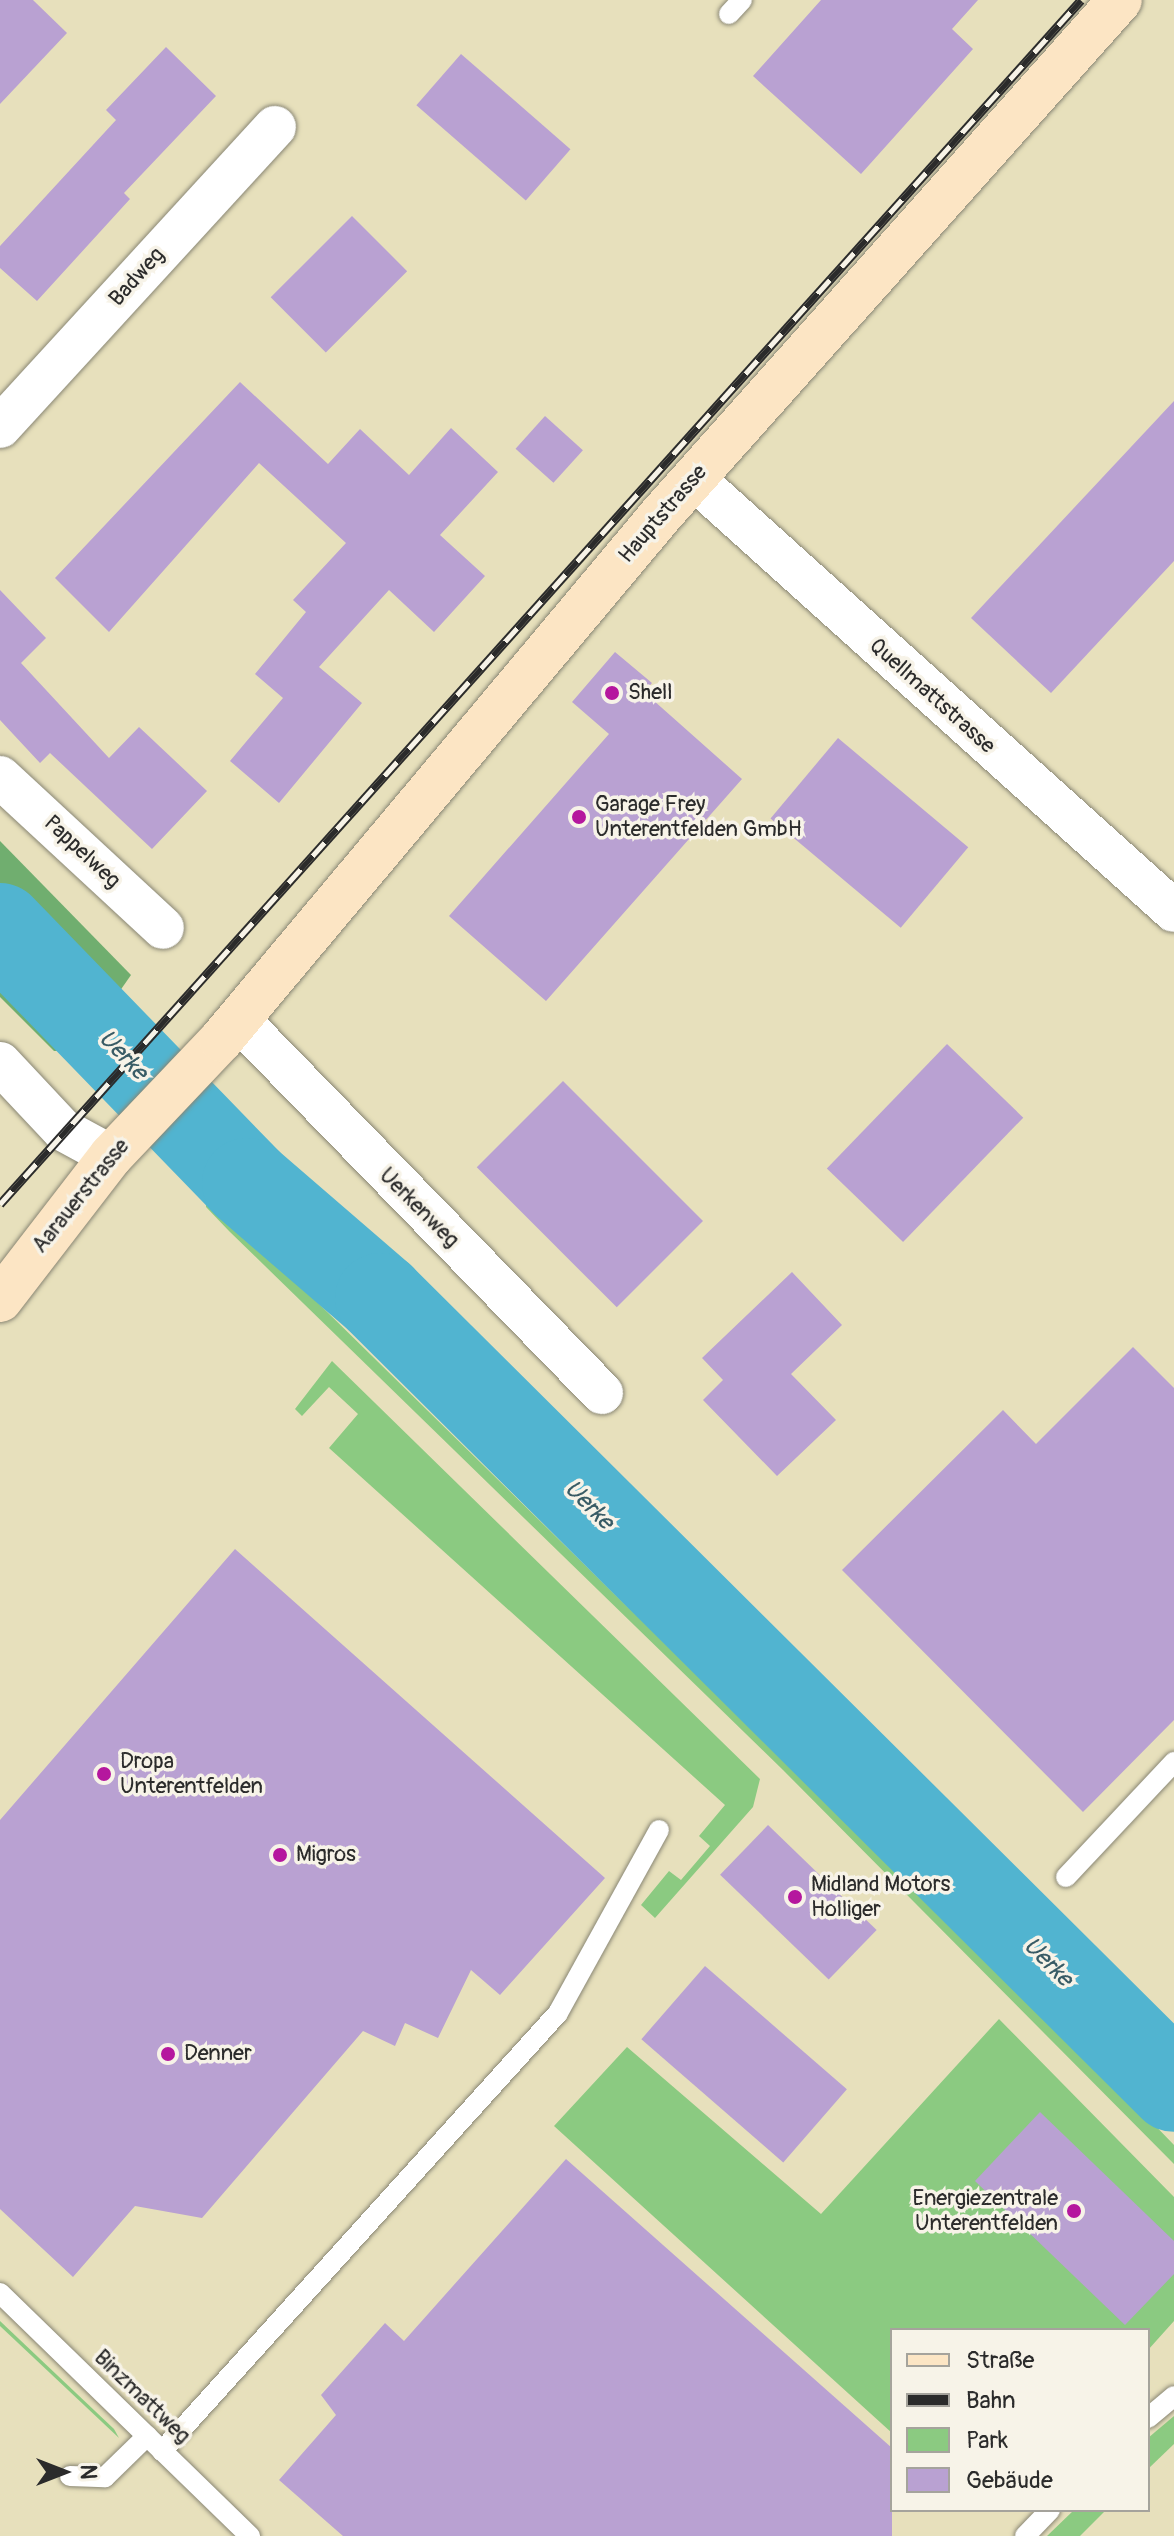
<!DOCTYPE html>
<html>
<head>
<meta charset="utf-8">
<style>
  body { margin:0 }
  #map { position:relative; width:1174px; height:2536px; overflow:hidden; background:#e7e0bc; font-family:Pangolin,sans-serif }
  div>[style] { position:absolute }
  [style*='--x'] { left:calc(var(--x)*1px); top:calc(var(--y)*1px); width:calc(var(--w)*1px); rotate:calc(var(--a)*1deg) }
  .green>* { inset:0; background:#8bca81 }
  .forest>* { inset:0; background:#70ae6f }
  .river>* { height:90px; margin:-45px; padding:0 45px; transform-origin:45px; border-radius:45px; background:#51b4d0 }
  .building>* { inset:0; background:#b9a1d2; transform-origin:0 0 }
  .roads { filter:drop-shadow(0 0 2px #898674) drop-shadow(0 0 2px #898674) }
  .service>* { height:20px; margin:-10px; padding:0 10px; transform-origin:10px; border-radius:10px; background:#fff }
  .minor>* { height:42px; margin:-21px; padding:0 21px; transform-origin:21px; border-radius:21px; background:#fff }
  .secondary>* { height:44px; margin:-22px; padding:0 22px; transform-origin:22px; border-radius:22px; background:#fce5c4 }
  .rail>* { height:9px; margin-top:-4.5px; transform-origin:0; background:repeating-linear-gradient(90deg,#f7f3e8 0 18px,#2b2b2b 0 36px); box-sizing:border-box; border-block:2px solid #2b2b2b }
  .dots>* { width:22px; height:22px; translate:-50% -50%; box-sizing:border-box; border:4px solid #f7f3e8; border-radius:50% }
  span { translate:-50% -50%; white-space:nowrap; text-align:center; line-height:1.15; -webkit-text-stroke:7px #f7f3e8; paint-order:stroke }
  .street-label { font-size:22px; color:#2b2b2b }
  .poi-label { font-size:22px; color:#2b2b2b }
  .left { translate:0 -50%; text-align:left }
  .right { translate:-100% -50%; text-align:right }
  .water-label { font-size:24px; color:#385b65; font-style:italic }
  .legend { position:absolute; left:890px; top:2328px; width:260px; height:184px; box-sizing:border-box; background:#f7f3e8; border:2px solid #a5a39c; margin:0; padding:10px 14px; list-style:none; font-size:24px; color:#2b2b2b }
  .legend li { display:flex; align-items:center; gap:16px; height:40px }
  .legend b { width:40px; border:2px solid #a5a39c }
  .north { position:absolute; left:24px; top:2432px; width:80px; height:80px; -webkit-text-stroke:6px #f7f3e8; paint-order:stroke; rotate:90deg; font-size:22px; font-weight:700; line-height:32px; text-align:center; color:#2b2b2b }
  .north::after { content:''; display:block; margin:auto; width:28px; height:36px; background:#2b2b2b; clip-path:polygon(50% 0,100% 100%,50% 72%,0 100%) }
</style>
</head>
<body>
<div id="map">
  <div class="green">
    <i style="clip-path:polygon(206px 1193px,1145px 2115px,1174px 2145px,1174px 2164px,783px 1770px,229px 1231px,206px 1207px)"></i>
    <i style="clip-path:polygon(332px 1361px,760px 1779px,753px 1807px,655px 1918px,641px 1905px,669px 1871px,681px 1880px,710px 1846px,699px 1836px,725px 1805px,329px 1448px,358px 1414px,329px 1387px,302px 1416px,295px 1409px)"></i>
    <i style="clip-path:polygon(999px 2019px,1174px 2197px,1174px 2321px,1148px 2350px,1148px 2330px,892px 2330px,892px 2433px,554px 2126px,627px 2047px,821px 2214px)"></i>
    <i style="clip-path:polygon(0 2321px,114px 2429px,119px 2438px,0 2326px)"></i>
    <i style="clip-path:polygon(1174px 2416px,1174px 2444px,1148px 2469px,1148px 2438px)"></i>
    <i style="clip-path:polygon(1074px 2510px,1106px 2510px,1080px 2536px,1047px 2536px)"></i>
  </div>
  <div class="forest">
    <i style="clip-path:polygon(0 841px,131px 975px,78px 1051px,54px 1051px,0 997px)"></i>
  </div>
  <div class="river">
    <i style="--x:0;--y:928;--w:355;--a:45.9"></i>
    <i style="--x:247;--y:1183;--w:176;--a:40.8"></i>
    <i style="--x:380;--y:1298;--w:1119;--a:44.82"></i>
  </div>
  <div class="building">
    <i style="clip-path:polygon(0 0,33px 0,67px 33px,0 104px)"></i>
    <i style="clip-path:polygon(821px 0,978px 0,952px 29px,973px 49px,861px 174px,753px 76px)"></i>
    <i style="clip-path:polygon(166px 47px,216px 96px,124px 193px,130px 199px,37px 301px,0 268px,0 246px,116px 120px,106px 110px)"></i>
    <i style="left:461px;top:54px;width:145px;height:68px;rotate:41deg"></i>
    <i style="left:352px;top:216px;width:78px;height:115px;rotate:45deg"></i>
    <i style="clip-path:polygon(240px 382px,328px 464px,360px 429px,409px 475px,451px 428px,498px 472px,440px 535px,485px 576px,434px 632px,389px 590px,319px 667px,362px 703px,279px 803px,230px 761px,283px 698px,255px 674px,306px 612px,293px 600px,346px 543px,259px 463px,109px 632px,55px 578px)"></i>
    <i style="clip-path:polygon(1174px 401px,1174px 561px,1051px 693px,971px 618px)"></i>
    <i style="left:545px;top:416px;width:51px;height:44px;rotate:42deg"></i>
    <i style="clip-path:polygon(0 590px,46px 638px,21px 663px,109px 758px,139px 727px,207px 791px,152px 849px,50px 753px,40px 763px,0 720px)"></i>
    <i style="clip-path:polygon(615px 652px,652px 683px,644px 692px,742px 779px,546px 1001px,449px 916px,609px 734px,572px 702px)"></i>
    <i style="left:838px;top:738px;width:170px;height:105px;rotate:40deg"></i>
    <i style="left:947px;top:1044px;width:106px;height:173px;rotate:44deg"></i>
    <i style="left:563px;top:1081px;width:198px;height:122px;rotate:45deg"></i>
    <i style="clip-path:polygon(792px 1272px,842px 1325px,791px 1374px,836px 1420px,777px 1476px,703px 1400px,723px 1380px,702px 1358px)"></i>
    <i style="clip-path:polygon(1133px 1347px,1174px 1388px,1174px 1720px,1083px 1812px,842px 1570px,1003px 1410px,1036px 1444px)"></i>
    <i style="clip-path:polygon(235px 1549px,605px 1878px,500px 1995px,471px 1970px,438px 2038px,405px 2023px,395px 2046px,363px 2031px,202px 2218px,135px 2206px,73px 2277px,0 2209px,0 1820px)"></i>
    <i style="left:768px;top:1825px;width:151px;height:69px;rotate:44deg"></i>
    <i style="left:705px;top:1966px;width:188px;height:97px;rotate:41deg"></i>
    <i style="clip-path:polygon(1040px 2112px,1174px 2241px,1174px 2274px,1125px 2325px,975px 2181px)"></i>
    <i style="clip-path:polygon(566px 2159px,892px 2448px,892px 2536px,343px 2536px,279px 2480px,336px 2415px,321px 2395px,385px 2323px,404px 2341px)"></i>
  </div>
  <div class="roads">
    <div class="service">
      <i style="--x:729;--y:14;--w:19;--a:-47"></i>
      <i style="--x:1066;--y:1877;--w:158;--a:-46.8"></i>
      <i style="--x:0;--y:2293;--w:349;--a:44.2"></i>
      <i style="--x:1148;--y:2418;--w:34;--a:-40"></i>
      <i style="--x:162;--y:2451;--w:590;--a:-47.88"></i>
      <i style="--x:558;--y:2013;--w:209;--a:-61.1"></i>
      <i style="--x:70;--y:2476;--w:35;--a:2"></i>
      <i style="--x:105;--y:2477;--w:59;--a:-44.3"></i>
      <i style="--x:1025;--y:2536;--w:36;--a:-46"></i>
    </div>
    <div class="minor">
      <i style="--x:0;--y:427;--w:407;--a:-47.5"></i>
      <i style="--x:693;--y:478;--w:647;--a:41.99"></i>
      <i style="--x:0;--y:777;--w:222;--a:42.8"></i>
      <i style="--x:238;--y:1019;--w:522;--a:45.78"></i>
      <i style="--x:0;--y:1063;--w:92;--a:46.8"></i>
      <i style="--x:63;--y:1130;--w:55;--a:28.4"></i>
    </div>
    <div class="secondary">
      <i style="--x:0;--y:1300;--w:182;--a:-52.4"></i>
      <i style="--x:111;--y:1156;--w:160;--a:-46.5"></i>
      <i style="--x:221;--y:1040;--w:684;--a:-50.04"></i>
      <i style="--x:660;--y:516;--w:691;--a:-48.28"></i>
    </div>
  </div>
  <div class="rail">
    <i style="--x:0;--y:1204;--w:1618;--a:-48.08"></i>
  </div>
  <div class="dots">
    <i style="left:612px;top:693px;background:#b5179e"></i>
    <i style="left:579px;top:817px;background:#b5179e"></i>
    <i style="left:104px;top:1774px;background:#b5179e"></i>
    <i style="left:280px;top:1855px;background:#b5179e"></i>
    <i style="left:795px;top:1897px;background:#b5179e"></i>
    <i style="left:168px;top:2054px;background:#b5179e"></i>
    <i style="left:1074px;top:2211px;background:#b5179e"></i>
  </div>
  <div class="street-label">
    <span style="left:137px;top:277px;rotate:-48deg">Badweg</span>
    <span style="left:663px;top:514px;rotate:-49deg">Hauptstrasse</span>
    <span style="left:932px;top:696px;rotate:42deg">Quellmattstrasse</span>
    <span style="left:82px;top:852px;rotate:43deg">Pappelweg</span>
    <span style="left:81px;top:1196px;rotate:-51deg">Aarauerstrasse</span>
    <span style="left:419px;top:1208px;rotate:45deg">Uerkenweg</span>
    <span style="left:142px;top:2397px;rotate:44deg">Binzmattweg</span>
  </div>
  <div class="poi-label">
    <span class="left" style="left:628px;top:693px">Shell</span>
    <span class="left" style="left:595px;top:817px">Garage Frey<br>Unterentfelden GmbH</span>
    <span class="left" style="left:120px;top:1774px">Dropa<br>Unterentfelden</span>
    <span class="left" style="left:296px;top:1855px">Migros</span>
    <span class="left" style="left:811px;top:1897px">Midland Motors<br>Holliger</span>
    <span class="left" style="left:184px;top:2054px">Denner</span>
    <span class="right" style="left:1058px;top:2211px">Energiezentrale<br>Unterentfelden</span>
  </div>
  <div class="water-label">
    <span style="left:123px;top:1055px;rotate:46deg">Uerke</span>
    <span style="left:589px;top:1505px;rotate:45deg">Uerke</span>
    <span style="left:1048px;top:1962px;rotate:45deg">Uerke</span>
  </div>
  <ul class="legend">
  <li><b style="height:10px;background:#fce5c4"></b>Straße</li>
  <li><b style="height:10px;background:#2b2b2b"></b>Bahn</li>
  <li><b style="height:22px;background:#8bca81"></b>Park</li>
  <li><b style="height:22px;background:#b9a1d2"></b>Gebäude</li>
  </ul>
  <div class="north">N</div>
</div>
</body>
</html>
